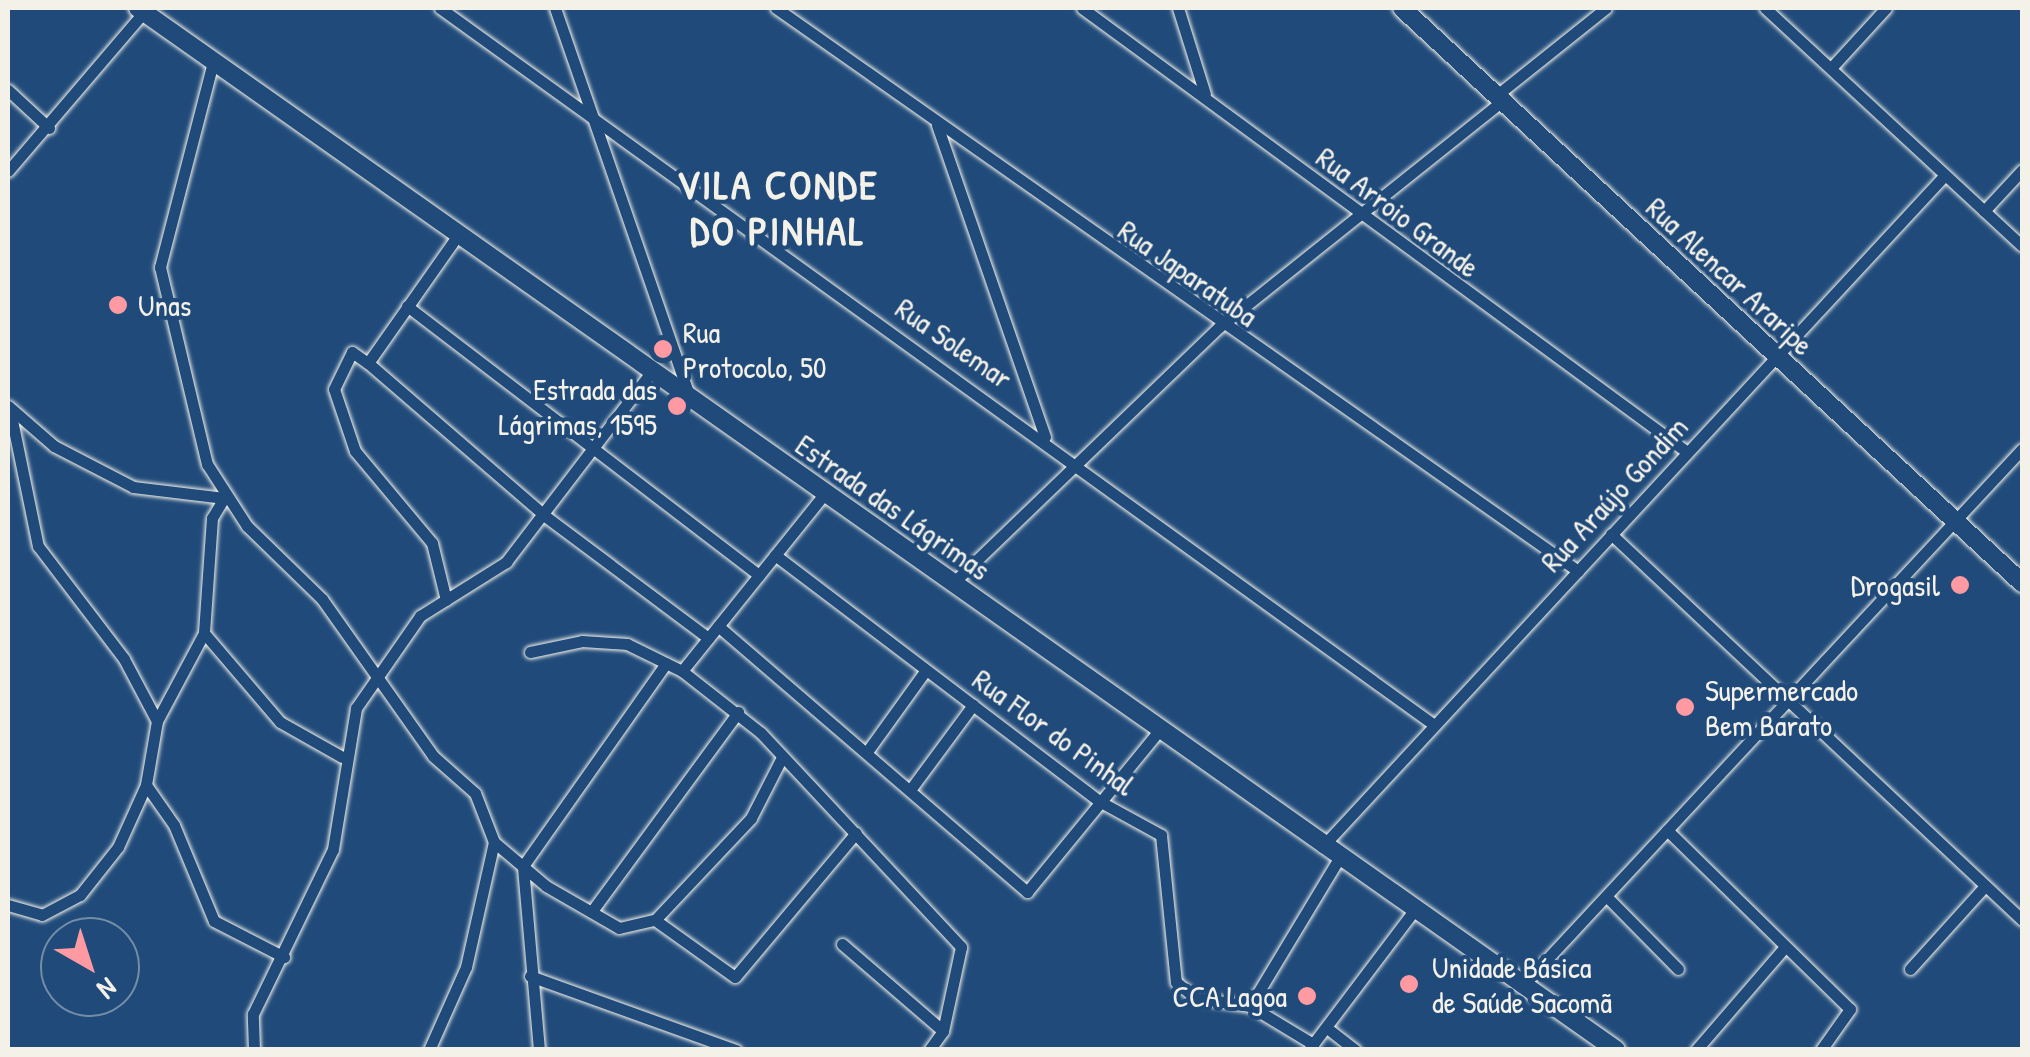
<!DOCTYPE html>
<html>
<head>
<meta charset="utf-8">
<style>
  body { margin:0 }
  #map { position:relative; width:2030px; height:1057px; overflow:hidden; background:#1f4a7a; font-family:"Patrick Hand",sans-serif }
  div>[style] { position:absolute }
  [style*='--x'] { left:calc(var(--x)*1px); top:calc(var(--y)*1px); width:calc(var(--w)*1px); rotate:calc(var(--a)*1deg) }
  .roads { filter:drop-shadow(0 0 2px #f4f1e8) drop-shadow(0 0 2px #f4f1e8) }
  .street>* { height:11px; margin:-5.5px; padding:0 5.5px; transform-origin:5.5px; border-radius:5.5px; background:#1f4a7a }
  .secondary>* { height:18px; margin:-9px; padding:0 9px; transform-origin:9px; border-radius:9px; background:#1f4a7a }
  .dots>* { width:28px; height:28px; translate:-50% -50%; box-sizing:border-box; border:5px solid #1f4a7a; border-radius:50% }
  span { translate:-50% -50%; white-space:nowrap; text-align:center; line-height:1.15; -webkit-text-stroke:8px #1f4a7a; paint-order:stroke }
  .street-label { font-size:30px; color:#f4f1e8 }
  .poi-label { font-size:30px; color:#f4f1e8 }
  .left { translate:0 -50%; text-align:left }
  .right { translate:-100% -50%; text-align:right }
  .district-label { font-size:40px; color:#f4f1e8; font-weight:700; letter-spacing:2.5px }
  .frame { position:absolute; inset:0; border:10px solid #f4f1e8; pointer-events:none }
  .north { position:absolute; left:40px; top:917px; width:100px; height:100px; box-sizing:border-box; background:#1f4a7a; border:2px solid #748da6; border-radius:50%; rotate:141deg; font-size:28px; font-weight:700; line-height:40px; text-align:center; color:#f4f1e8 }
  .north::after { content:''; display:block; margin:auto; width:35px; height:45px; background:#ff9aa2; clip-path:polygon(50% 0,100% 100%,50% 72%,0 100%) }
</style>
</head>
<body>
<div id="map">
  <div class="roads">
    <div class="street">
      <i style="--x:440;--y:8;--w:1226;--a:35.8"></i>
      <i style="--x:555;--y:8;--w:410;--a:70.9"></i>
      <i style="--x:776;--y:8;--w:980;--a:35.07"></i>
      <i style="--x:1082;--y:8;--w:750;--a:36.27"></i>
      <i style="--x:1178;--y:8;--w:90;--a:72.6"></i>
      <i style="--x:1765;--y:8;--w:350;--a:42.8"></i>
      <i style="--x:212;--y:66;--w:208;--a:104.5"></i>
      <i style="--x:160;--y:267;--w:203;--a:76.6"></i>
      <i style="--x:207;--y:464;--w:74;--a:57.2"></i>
      <i style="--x:247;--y:526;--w:105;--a:44.2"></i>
      <i style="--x:322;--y:599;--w:192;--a:54.7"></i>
      <i style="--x:433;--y:756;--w:56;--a:41.4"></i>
      <i style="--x:475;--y:793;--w:53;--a:68.8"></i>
      <i style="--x:494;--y:842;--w:68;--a:40.2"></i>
      <i style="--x:546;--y:886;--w:84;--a:29.9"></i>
      <i style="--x:619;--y:928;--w:37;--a:-13"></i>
      <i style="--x:655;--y:920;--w:140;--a:-46.7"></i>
      <i style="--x:751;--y:818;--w:66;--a:-63"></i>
      <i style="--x:1831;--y:68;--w:81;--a:-47.5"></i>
      <i style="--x:8;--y:90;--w:56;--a:42.8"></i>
      <i style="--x:1497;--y:95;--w:139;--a:-38.6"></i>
      <i style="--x:937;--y:125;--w:330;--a:70.9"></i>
      <i style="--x:8;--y:171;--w:209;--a:-49.5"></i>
      <i style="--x:1984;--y:211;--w:56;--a:-47.2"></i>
      <i style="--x:407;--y:306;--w:443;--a:37.4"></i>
      <i style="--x:368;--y:363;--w:234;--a:40.8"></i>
      <i style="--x:545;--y:516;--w:204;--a:36.8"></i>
      <i style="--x:8;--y:406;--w:61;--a:41"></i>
      <i style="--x:54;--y:446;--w:89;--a:27.4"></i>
      <i style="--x:133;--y:487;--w:92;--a:6.9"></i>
      <i style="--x:11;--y:415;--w:134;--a:78.4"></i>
      <i style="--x:38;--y:546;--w:142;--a:52.7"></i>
      <i style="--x:124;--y:659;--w:70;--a:62"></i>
      <i style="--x:224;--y:498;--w:23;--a:121"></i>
      <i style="--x:212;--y:518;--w:115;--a:94"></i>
      <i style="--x:204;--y:633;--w:100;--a:118.1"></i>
      <i style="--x:157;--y:721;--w:65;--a:99.8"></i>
      <i style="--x:146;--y:785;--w:49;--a:55"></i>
      <i style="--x:174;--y:825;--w:104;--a:67.4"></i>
      <i style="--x:214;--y:921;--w:79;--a:27.2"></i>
      <i style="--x:1611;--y:534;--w:564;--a:43.2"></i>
      <i style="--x:775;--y:555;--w:407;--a:37.2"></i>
      <i style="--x:1099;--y:801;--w:71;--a:28.7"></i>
      <i style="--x:1161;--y:835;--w:148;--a:84.2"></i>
      <i style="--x:1176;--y:982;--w:26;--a:39"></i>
      <i style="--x:1196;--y:998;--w:55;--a:8.4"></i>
      <i style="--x:1250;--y:1006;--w:74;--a:31.1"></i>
      <i style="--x:953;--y:583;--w:369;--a:-43.9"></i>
      <i style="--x:1219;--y:327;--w:364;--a:-38.6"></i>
      <i style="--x:446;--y:600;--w:59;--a:-103.8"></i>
      <i style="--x:432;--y:543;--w:120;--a:-129.9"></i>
      <i style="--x:355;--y:451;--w:65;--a:-108.7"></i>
      <i style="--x:334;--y:389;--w:41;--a:-64.1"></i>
      <i style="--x:352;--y:352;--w:19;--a:35"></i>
      <i style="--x:368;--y:363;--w:156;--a:-54.9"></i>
      <i style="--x:718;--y:626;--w:408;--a:40.7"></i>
      <i style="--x:1027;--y:892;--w:208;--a:-50.7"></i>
      <i style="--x:204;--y:633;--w:117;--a:49.5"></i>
      <i style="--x:280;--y:722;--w:71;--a:29.4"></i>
      <i style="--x:530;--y:652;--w:53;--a:-11.9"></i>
      <i style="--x:582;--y:641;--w:45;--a:3.8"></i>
      <i style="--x:627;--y:644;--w:61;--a:26.1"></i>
      <i style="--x:682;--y:671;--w:100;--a:38.1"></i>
      <i style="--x:761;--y:733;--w:293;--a:46.9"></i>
      <i style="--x:961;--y:947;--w:86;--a:102.1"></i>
      <i style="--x:943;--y:1031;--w:24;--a:126"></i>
      <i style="--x:682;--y:671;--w:228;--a:-51.2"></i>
      <i style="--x:869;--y:749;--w:97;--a:-54.2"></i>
      <i style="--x:913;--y:786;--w:101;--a:-53.5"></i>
      <i style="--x:1667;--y:830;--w:256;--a:44.4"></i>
      <i style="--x:1850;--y:1009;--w:50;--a:125.3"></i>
      <i style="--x:1322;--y:847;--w:916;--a:-47.17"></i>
      <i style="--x:1607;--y:897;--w:101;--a:45.4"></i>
      <i style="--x:8;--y:905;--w:35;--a:16"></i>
      <i style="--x:42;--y:915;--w:43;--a:-27.8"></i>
      <i style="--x:80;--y:895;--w:61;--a:-51.6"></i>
      <i style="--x:118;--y:847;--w:68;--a:-65.7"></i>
      <i style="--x:592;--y:911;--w:247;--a:-53.7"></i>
      <i style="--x:655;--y:920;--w:98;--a:35.5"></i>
      <i style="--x:735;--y:977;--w:188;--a:-50"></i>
      <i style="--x:842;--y:944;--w:133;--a:40.7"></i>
      <i style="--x:1910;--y:969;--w:112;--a:-47.9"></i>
      <i style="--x:530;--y:976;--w:219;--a:19.8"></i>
      <i style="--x:1521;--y:987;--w:735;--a:-47.04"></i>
      <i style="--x:1250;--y:1006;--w:170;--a:-58.9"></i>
      <i style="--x:1327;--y:1028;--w:36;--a:38"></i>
      <i style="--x:1310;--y:1048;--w:171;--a:-52.9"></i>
      <i style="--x:254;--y:1050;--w:36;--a:-92"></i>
      <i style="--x:253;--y:1014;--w:183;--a:-64.1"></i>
      <i style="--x:333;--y:849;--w:143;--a:-80.7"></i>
      <i style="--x:356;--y:708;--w:112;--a:-55.2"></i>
      <i style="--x:420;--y:616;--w:102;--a:-32.1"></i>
      <i style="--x:506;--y:562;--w:242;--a:-52.6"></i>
      <i style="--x:429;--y:1050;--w:91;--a:-66"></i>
      <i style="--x:466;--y:967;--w:128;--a:-77.4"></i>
      <i style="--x:539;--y:1050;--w:185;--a:-95"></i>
      <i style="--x:523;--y:866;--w:248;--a:-54.8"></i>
      <i style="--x:1696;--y:1050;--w:135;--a:-49.2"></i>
    </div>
    <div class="secondary">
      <i style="--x:138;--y:8;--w:1808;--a:35.18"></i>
      <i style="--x:1402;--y:8;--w:846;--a:42.84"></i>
    </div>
  </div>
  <div class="dots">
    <i style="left:118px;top:305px;background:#ff9aa2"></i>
    <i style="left:663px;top:349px;background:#ff9aa2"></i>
    <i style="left:677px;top:406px;background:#ff9aa2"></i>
    <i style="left:1960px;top:585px;background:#ff9aa2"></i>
    <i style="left:1685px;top:707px;background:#ff9aa2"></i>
    <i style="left:1409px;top:984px;background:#ff9aa2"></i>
    <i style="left:1307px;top:996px;background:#ff9aa2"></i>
  </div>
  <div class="street-label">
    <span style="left:1398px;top:212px;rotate:37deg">Rua Arroio Grande</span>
    <span style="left:1188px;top:273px;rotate:35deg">Rua Japaratuba</span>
    <span style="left:1730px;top:276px;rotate:43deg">Rua Alencar Araripe</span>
    <span style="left:954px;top:343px;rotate:35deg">Rua Solemar</span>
    <span style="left:1614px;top:494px;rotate:-47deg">Rua Araújo Gondim</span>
    <span style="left:893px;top:507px;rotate:35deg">Estrada das Lágrimas</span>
    <span style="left:1054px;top:732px;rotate:36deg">Rua Flor do Pinhal</span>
  </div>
  <div class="poi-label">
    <span class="left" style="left:138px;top:305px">Unas</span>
    <span class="left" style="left:683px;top:349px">Rua<br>Protocolo, 50</span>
    <span class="right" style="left:657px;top:406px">Estrada das<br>Lágrimas, 1595</span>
    <span class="right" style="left:1940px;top:585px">Drogasil</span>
    <span class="left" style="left:1705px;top:707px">Supermercado<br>Bem Barato</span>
    <span class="left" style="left:1432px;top:984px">Unidade Básica<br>de Saúde Sacomã</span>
    <span class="right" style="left:1287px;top:996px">CCA Lagoa</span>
  </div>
  <div class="district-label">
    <span style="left:778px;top:207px">VILA CONDE<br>DO PINHAL</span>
  </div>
  <div class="frame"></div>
  <div class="north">N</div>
</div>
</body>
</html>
